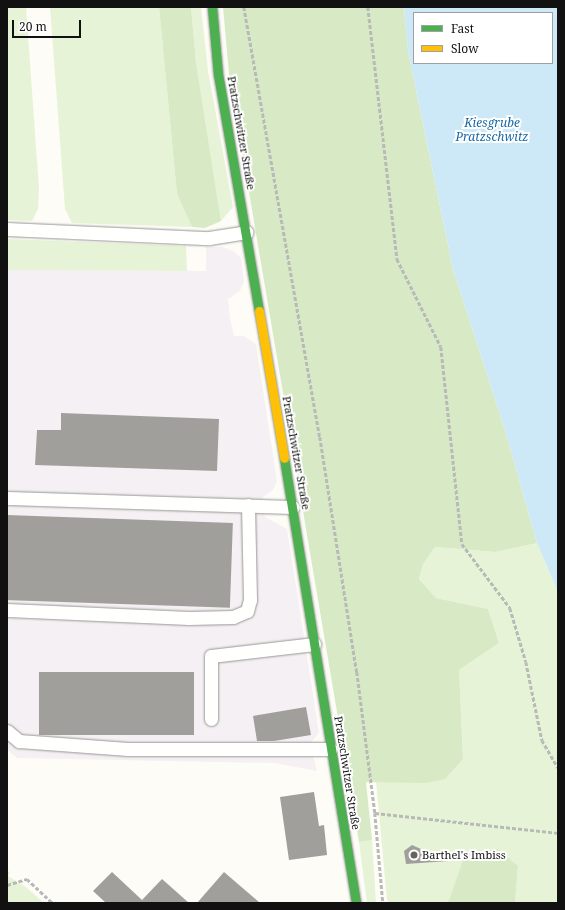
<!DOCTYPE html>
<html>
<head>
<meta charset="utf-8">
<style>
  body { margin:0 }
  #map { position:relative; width:565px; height:910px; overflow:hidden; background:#fdfcf7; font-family:"Noto Serif",serif }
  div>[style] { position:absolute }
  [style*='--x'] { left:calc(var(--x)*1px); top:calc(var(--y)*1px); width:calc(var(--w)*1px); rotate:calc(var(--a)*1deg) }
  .industrial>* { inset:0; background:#f5f0f3 }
  .green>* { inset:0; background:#e7f3d7 }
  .forest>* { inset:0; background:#d8eac5 }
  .water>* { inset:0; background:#cde8f7 }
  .building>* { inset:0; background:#a19f9c; transform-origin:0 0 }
  .path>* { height:2.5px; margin-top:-1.25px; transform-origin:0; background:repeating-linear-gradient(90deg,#b9b9b8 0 4px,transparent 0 6px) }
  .roads { filter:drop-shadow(0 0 1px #979795) drop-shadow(0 0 1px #979795) }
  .lane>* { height:13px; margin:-6.5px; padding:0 6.5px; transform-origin:6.5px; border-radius:6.5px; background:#fffffe }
  .fast>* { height:9px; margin:-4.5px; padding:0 4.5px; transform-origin:4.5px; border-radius:4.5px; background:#4caf50 }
  .slow>* { height:9px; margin:-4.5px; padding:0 4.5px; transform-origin:4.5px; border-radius:4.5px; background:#ffc107 }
  .dots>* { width:11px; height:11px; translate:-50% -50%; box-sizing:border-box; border:2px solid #fff; border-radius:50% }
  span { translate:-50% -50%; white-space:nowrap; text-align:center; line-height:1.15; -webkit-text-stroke:4px #fff; paint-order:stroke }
  .street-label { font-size:11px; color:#111 }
  .poi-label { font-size:11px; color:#111 }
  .left { translate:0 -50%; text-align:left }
  .water-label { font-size:12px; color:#1768a6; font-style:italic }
  .frame { position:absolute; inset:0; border:8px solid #111; pointer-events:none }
  .legend { position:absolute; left:413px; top:12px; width:140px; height:52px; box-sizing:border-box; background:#fff; border:1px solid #a0a0a0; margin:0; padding:5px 7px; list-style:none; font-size:12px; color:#111 }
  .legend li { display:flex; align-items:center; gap:8px; height:20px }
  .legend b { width:20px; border:1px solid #a0a0a0 }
  .scale { position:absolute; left:12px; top:20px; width:69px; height:18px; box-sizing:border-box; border:2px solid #111; border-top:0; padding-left:5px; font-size:12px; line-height:14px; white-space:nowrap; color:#111; -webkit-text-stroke:3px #fff; paint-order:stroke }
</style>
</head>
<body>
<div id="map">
  <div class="industrial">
    <i style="clip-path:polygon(206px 247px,222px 247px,233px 251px,241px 258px,244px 281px,240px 291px,228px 299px,230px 319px,234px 336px,244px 336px,256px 344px,277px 481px,273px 490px,263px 497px,265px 517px,287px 529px,319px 733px,310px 743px,317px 771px,275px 763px,17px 758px,7px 750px,7px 270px,206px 271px)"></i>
  </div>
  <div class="green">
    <i style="clip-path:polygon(7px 7px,26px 7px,39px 189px,38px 209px,32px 221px,7px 220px)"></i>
    <i style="clip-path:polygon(50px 7px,159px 7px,177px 194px,192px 227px,72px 223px,65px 209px)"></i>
    <i style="clip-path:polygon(191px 7px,201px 7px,208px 71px,233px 207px,221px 221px,196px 62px)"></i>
    <i style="clip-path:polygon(7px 239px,186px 246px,187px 271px,7px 270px)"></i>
    <i style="clip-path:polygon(537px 543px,558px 592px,558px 903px,515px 903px,518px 866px,450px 898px,447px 903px,390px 903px,387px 900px,376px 781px,382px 782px,463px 759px,459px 670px,499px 643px,488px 609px,436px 598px,419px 579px,423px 564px,435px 547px,495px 552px)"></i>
    <i style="clip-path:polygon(372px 840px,376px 903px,367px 903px,359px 842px)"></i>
    <i style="clip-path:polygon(7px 871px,10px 872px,8px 876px,26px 887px,44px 903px,7px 903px)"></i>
  </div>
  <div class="forest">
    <i style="clip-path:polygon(159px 7px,191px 7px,196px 62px,221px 221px,205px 228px,192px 227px,177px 194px)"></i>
    <i style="clip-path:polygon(223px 7px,404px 7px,408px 51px,453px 269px,505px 430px,537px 543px,495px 552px,435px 547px,423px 564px,419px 579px,436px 598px,488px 609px,499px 643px,459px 670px,463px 759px,445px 779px,425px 783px,366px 782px,372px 840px,359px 842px,229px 74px)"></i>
    <i style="clip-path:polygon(498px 849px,518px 866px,515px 903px,447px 903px,450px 898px,464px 857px)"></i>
  </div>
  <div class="water">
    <i style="clip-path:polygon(evenodd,404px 7px,558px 7px,558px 592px,537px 543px,505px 430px,453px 269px,408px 51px,404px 7px,414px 13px,552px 13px,552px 63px,414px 63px,414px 13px)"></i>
  </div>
  <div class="building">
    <i style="clip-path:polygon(61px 413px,219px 419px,217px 471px,35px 465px,37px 430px,61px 430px)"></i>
    <i style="left:7px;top:515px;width:226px;height:85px;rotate:2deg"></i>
    <i style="left:194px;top:672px;width:63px;height:155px;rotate:90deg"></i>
    <i style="clip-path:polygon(306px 707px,311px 735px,274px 741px,257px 741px,253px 716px)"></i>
    <i style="clip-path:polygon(314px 792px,319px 826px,324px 825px,327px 855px,289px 860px,280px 797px)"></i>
    <i style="clip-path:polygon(412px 845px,448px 861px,406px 864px,404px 851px)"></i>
    <i style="clip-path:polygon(112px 872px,142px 900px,162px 879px,189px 903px,106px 903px,93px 891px)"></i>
    <i style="clip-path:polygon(224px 872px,260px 903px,197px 903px)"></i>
  </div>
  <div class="path">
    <i style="--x:244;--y:7;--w:437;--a:80"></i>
    <i style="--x:320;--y:437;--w:238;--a:81.1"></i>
    <i style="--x:357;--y:672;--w:142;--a:82.7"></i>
    <i style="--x:375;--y:813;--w:90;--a:84.9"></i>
    <i style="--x:368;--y:7;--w:254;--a:83.4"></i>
    <i style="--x:397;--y:259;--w:98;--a:63.4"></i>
    <i style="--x:441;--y:347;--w:198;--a:83.9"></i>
    <i style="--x:462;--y:544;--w:80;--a:53.1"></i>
    <i style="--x:510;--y:608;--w:56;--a:73.5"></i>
    <i style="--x:526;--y:662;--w:80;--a:78.4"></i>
    <i style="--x:542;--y:740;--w:32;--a:60"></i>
    <i style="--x:375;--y:813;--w:184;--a:6.2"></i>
    <i style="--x:7;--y:885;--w:21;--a:-17"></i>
    <i style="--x:27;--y:879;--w:35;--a:43"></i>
  </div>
  <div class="roads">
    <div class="lane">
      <i style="--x:7;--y:229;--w:202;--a:2.6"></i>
      <i style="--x:209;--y:238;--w:38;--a:-9"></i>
      <i style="--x:7;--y:498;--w:286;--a:1.8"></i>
      <i style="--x:7;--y:610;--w:182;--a:2.5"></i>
      <i style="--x:189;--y:618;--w:44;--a:-1.3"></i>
      <i style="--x:233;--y:617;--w:15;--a:-23"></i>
      <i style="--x:247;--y:611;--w:11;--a:-75"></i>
      <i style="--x:250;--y:600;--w:95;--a:-91.2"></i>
      <i style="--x:211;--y:719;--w:63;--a:-90"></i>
      <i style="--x:211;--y:656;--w:104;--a:-6.6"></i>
      <i style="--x:7;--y:731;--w:16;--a:40"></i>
      <i style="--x:19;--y:741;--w:109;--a:4.2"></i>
      <i style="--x:128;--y:749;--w:203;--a:0"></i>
    </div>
    <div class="fast">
      <i style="--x:212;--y:7;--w:67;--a:84.9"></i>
      <i style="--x:218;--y:74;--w:241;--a:80.2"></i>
      <i style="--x:284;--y:458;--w:451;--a:80.8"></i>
    </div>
    <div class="slow">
      <i style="--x:259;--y:311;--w:149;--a:80.3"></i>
    </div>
  </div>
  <div class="dots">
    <i style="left:414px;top:855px;background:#646362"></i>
  </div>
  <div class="street-label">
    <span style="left:241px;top:133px;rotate:80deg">Pratzschwitzer Straße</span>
    <span style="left:296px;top:453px;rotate:80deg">Pratzschwitzer Straße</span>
    <span style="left:347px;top:773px;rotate:81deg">Pratzschwitzer Straße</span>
  </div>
  <div class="poi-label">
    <span class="left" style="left:422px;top:855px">Barthel's Imbiss</span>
  </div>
  <div class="water-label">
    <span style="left:492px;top:130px">Kiesgrube<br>Pratzschwitz</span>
  </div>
  <div class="frame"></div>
  <ul class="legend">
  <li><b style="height:5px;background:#4caf50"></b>Fast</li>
  <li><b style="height:5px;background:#ffc107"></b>Slow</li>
  </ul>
  <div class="scale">20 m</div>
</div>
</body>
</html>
